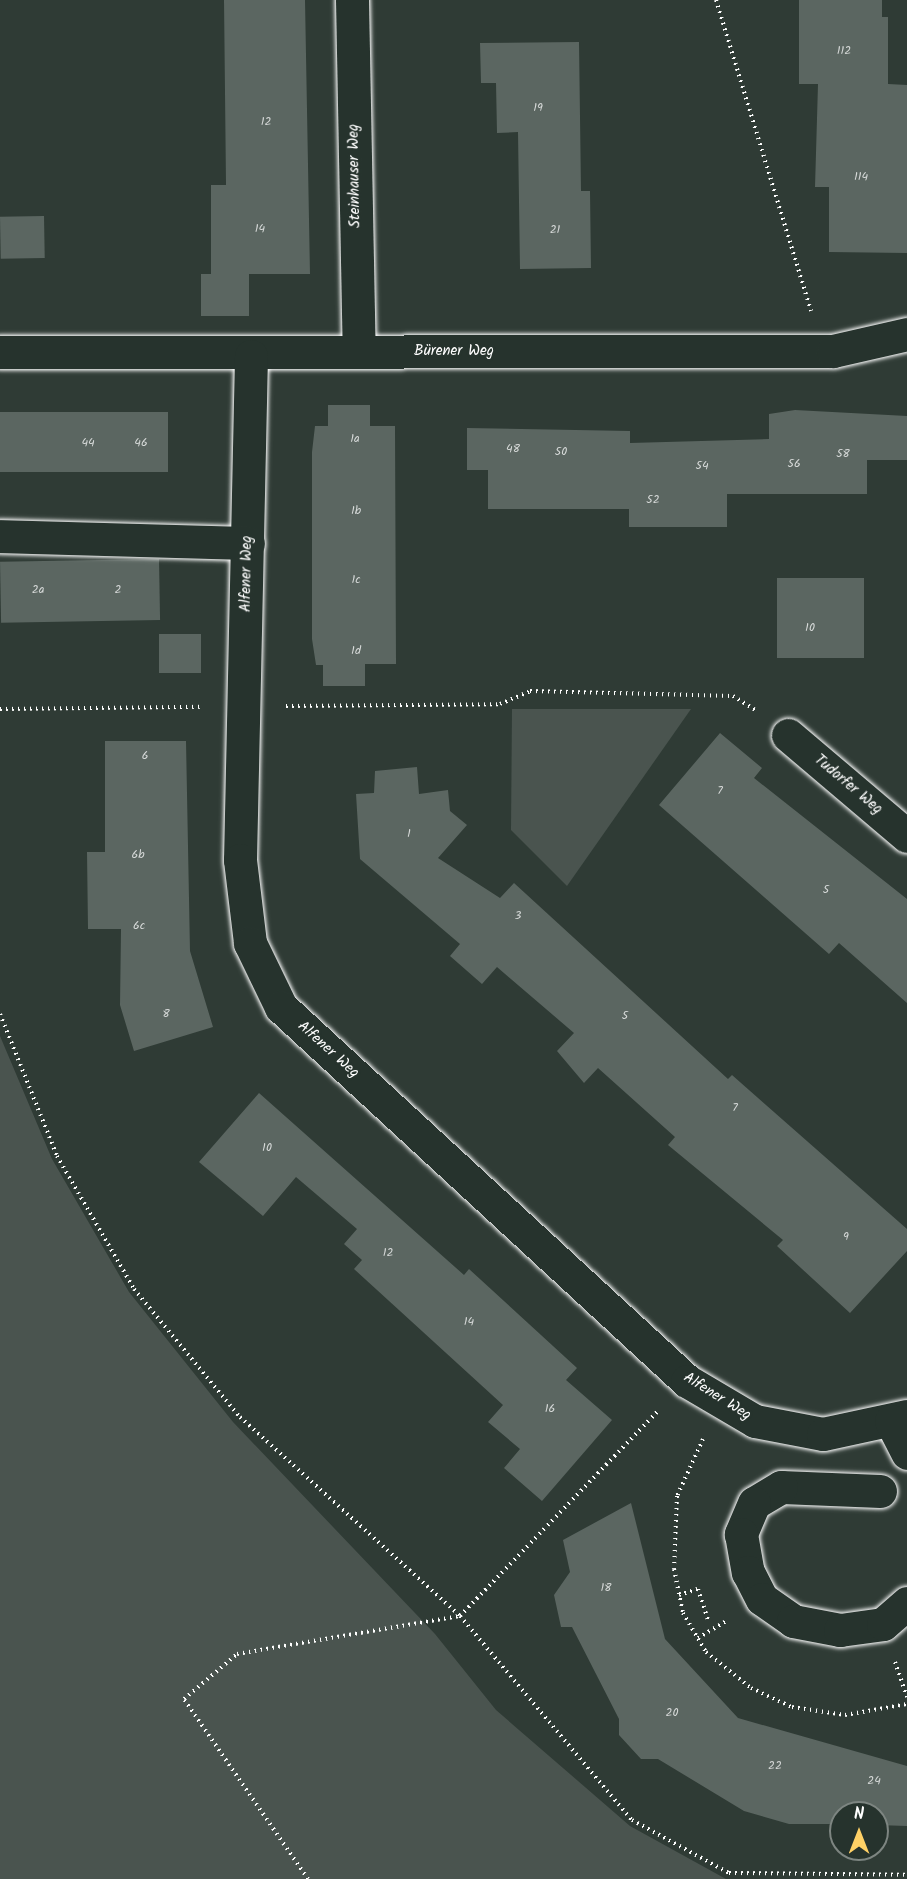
<!DOCTYPE html>
<html>
<head>
<meta charset="utf-8">
<style>
  body { margin:0 }
  #map { position:relative; width:907px; height:1879px; overflow:hidden; background:#2f3b35; font-family:Kalam,sans-serif }
  div>[style] { position:absolute }
  [style*='--x'] { left:calc(var(--x)*1px); top:calc(var(--y)*1px); width:calc(var(--w)*1px); rotate:calc(var(--a)*1deg) }
  .green>* { inset:0; background:#4a544f }
  .building>* { inset:0; background:#5b6661; transform-origin:0 0 }
  .path>* { height:4px; margin-top:-2px; transform-origin:0; background:repeating-linear-gradient(90deg,#fff 0 1.5px,transparent 0 6px) }
  .roads { filter:drop-shadow(0 0 2px #fff) drop-shadow(0 0 2px #fff) }
  .minor>* { height:33px; margin:-16.5px; padding:0 16.5px; transform-origin:16.5px; border-radius:16.5px; background:#26332d }
  span { translate:-50% -50%; white-space:nowrap; text-align:center; line-height:1.15; -webkit-text-stroke:5px #26332d; paint-order:stroke }
  .number-label { font-size:12px; color:#d6d9d8 }
  .number-label span { -webkit-text-stroke-width:0 }
  .street-label { font-size:15px; color:#fff }
  .north { position:absolute; left:829px; top:1801px; width:60px; height:60px; box-sizing:border-box; background:#26332d; border:2px solid #7d8581; border-radius:50%; rotate:0deg; font-size:16px; font-weight:700; line-height:24px; text-align:center; color:#fff }
  .north::after { content:''; display:block; margin:auto; width:21px; height:27px; background:#ffd166; clip-path:polygon(50% 0,100% 100%,50% 72%,0 100%) }
</style>
</head>
<body>
<div id="map">
  <div class="green">
    <i style="clip-path:polygon(512px 709px,691px 709px,567px 886px,511px 830px)"></i>
    <i style="clip-path:polygon(0 1036px,52px 1159px,129px 1292px,233px 1422px,435px 1634px,496px 1710px,630px 1826px,726px 1879px,0 1879px)"></i>
  </div>
  <div class="building">
    <i style="clip-path:polygon(224px 0,305px 0,310px 274px,249px 274px,249px 316px,201px 316px,201px 274px,211px 274px,211px 185px,226px 185px)"></i>
    <i style="clip-path:polygon(799px 0,882px 0,882px 17px,888px 17px,888px 84px,907px 85px,907px 253px,829px 252px,829px 187px,815px 187px,818px 84px,799px 84px)"></i>
    <i style="clip-path:polygon(579px 42px,581px 191px,590px 191px,591px 268px,520px 269px,518px 132px,497px 133px,496px 83px,481px 83px,480px 43px)"></i>
    <i style="left:44px;top:216px;width:42px;height:44px;rotate:89deg"></i>
    <i style="clip-path:polygon(328px 405px,370px 405px,370px 426px,395px 426px,396px 664px,365px 664px,365px 686px,323px 686px,323px 665px,316px 665px,312px 639px,312px 452px,315px 426px,328px 426px)"></i>
    <i style="clip-path:polygon(795px 410px,907px 416px,907px 460px,867px 460px,867px 494px,727px 494px,727px 527px,629px 527px,629px 509px,488px 509px,488px 470px,467px 470px,467px 428px,630px 431px,630px 443px,769px 439px,769px 414px)"></i>
    <i style="left:0;top:412px;width:168px;height:60px"></i>
    <i style="left:159px;top:559px;width:61px;height:159px;rotate:89deg"></i>
    <i style="left:777px;top:578px;width:87px;height:80px"></i>
    <i style="left:159px;top:634px;width:42px;height:39px"></i>
    <i style="clip-path:polygon(720px 733px,762px 768px,754px 778px,907px 899px,907px 1003px,839px 943px,829px 954px,659px 805px)"></i>
    <i style="clip-path:polygon(105px 741px,186px 741px,190px 951px,213px 1027px,134px 1051px,120px 1005px,121px 929px,88px 929px,87px 852px,105px 852px)"></i>
    <i style="clip-path:polygon(417px 767px,419px 794px,448px 790px,450px 811px,467px 825px,438px 858px,500px 898px,514px 883px,728px 1079px,732px 1075px,907px 1229px,907px 1251px,850px 1313px,777px 1246px,783px 1240px,668px 1145px,675px 1137px,598px 1068px,584px 1083px,557px 1051px,574px 1033px,497px 967px,482px 984px,450px 956px,460px 944px,360px 859px,356px 794px,374px 793px,375px 771px)"></i>
    <i style="clip-path:polygon(259px 1093px,464px 1275px,469px 1269px,577px 1368px,566px 1380px,612px 1420px,542px 1501px,504px 1468px,520px 1449px,488px 1422px,503px 1405px,354px 1269px,362px 1260px,344px 1244px,357px 1229px,296px 1177px,263px 1216px,199px 1162px)"></i>
    <i style="clip-path:polygon(631px 1503px,665px 1639px,738px 1718px,907px 1766px,907px 1826px,877px 1825px,877px 1813px,841px 1813px,841px 1824px,789px 1824px,744px 1811px,658px 1759px,641px 1759px,619px 1735px,619px 1719px,572px 1627px,561px 1627px,554px 1595px,570px 1572px,563px 1540px)"></i>
  </div>
  <div class="path">
    <i style="--x:716;--y:0;--w:325;--a:73"></i>
    <i style="--x:286;--y:706;--w:214;--a:-0.5"></i>
    <i style="--x:500;--y:704;--w:33;--a:-23"></i>
    <i style="--x:530;--y:691;--w:203;--a:1.4"></i>
    <i style="--x:733;--y:696;--w:28;--a:32"></i>
    <i style="--x:0;--y:709;--w:203;--a:-0.6"></i>
    <i style="--x:0;--y:1014;--w:153;--a:68.1"></i>
    <i style="--x:57;--y:1156;--w:154;--a:59.9"></i>
    <i style="--x:134;--y:1289;--w:166;--a:50.4"></i>
    <i style="--x:240;--y:1417;--w:297;--a:42.1"></i>
    <i style="--x:460;--y:1616;--w:267;--a:49.9"></i>
    <i style="--x:632;--y:1820;--w:111;--a:28.7"></i>
    <i style="--x:729;--y:1873;--w:178;--a:0.6"></i>
    <i style="--x:703;--y:1439;--w:63;--a:114.5"></i>
    <i style="--x:677;--y:1496;--w:73;--a:92.4"></i>
    <i style="--x:674;--y:1569;--w:45;--a:78.4"></i>
    <i style="--x:683;--y:1613;--w:45;--a:59.5"></i>
    <i style="--x:706;--y:1652;--w:58;--a:38.7"></i>
    <i style="--x:751;--y:1688;--w:45;--a:24.9"></i>
    <i style="--x:792;--y:1707;--w:54;--a:8.6"></i>
    <i style="--x:845;--y:1715;--w:63;--a:-10.1"></i>
    <i style="--x:679;--y:1595;--w:20;--a:-18"></i>
    <i style="--x:698;--y:1589;--w:35;--a:72"></i>
    <i style="--x:698;--y:1638;--w:33;--a:-31"></i>
    <i style="--x:895;--y:1662;--w:37;--a:71"></i>
    <i style="--x:308;--y:1879;--w:219;--a:-124.6"></i>
    <i style="--x:184;--y:1699;--w:70;--a:-40.3"></i>
    <i style="--x:237;--y:1654;--w:226;--a:-9.7"></i>
    <i style="--x:460;--y:1616;--w:285;--a:-46"></i>
  </div>
  <div class="roads">
    <div class="minor">
      <i style="--x:352;--y:0;--w:352;--a:88.9"></i>
      <i style="--x:0;--y:352;--w:833;--a:-0.07"></i>
      <i style="--x:833;--y:351;--w:76;--a:-12.9"></i>
      <i style="--x:251;--y:356;--w:504;--a:91.25"></i>
      <i style="--x:240;--y:860;--w:84;--a:83.1"></i>
      <i style="--x:250;--y:943;--w:71;--a:64.2"></i>
      <i style="--x:281;--y:1007;--w:552;--a:42.65"></i>
      <i style="--x:687;--y:1381;--w:79;--a:30.5"></i>
      <i style="--x:755;--y:1421;--w:69;--a:10.8"></i>
      <i style="--x:823;--y:1434;--w:86;--a:-12.1"></i>
      <i style="--x:0;--y:536;--w:248;--a:1.6"></i>
      <i style="--x:788;--y:735;--w:156;--a:40.3"></i>
      <i style="--x:891;--y:1421;--w:36;--a:63"></i>
      <i style="--x:880;--y:1491;--w:99;--a:-177.7"></i>
      <i style="--x:781;--y:1487;--w:31;--a:149"></i>
      <i style="--x:754;--y:1503;--w:34;--a:113"></i>
      <i style="--x:741;--y:1534;--w:39;--a:80"></i>
      <i style="--x:748;--y:1572;--w:30;--a:63"></i>
      <i style="--x:762;--y:1599;--w:38;--a:35"></i>
      <i style="--x:793;--y:1621;--w:48;--a:10.8"></i>
      <i style="--x:840;--y:1630;--w:43;--a:-7.9"></i>
      <i style="--x:883;--y:1624;--w:32;--a:-41"></i>
    </div>
  </div>
  <div class="number-label">
    <span style="left:844px;top:51px">112</span>
    <span style="left:538px;top:108px">19</span>
    <span style="left:266px;top:122px">12</span>
    <span style="left:861px;top:177px">114</span>
    <span style="left:260px;top:229px">14</span>
    <span style="left:555px;top:230px">21</span>
    <span style="left:355px;top:439px">1a</span>
    <span style="left:88px;top:443px">44</span>
    <span style="left:141px;top:443px">46</span>
    <span style="left:513px;top:449px">48</span>
    <span style="left:561px;top:452px">50</span>
    <span style="left:843px;top:454px">58</span>
    <span style="left:794px;top:464px">56</span>
    <span style="left:702px;top:466px">54</span>
    <span style="left:653px;top:500px">52</span>
    <span style="left:356px;top:511px">1b</span>
    <span style="left:356px;top:580px">1c</span>
    <span style="left:38px;top:590px">2a</span>
    <span style="left:118px;top:590px">2</span>
    <span style="left:810px;top:628px">10</span>
    <span style="left:356px;top:651px">1d</span>
    <span style="left:145px;top:756px">6</span>
    <span style="left:720px;top:791px">7</span>
    <span style="left:409px;top:834px">1</span>
    <span style="left:138px;top:855px">6b</span>
    <span style="left:826px;top:890px">5</span>
    <span style="left:518px;top:916px">3</span>
    <span style="left:139px;top:926px">6c</span>
    <span style="left:166px;top:1014px">8</span>
    <span style="left:625px;top:1016px">5</span>
    <span style="left:735px;top:1108px">7</span>
    <span style="left:267px;top:1148px">10</span>
    <span style="left:846px;top:1237px">9</span>
    <span style="left:388px;top:1253px">12</span>
    <span style="left:469px;top:1322px">14</span>
    <span style="left:550px;top:1409px">16</span>
    <span style="left:606px;top:1588px">18</span>
    <span style="left:672px;top:1713px">20</span>
    <span style="left:775px;top:1766px">22</span>
    <span style="left:874px;top:1781px">24</span>
  </div>
  <div class="street-label">
    <span style="left:355px;top:176px;rotate:-91deg">Steinhauser Weg</span>
    <span style="left:454px;top:352px">Bürener Weg</span>
    <span style="left:247px;top:574px;rotate:-89deg">Alfener Weg</span>
    <span style="left:848px;top:785px;rotate:40deg">Tudorfer Weg</span>
    <span style="left:328px;top:1050px;rotate:42deg">Alfener Weg</span>
    <span style="left:717px;top:1397px;rotate:32deg">Alfener Weg</span>
  </div>
  <div class="north">N</div>
</div>
</body>
</html>
